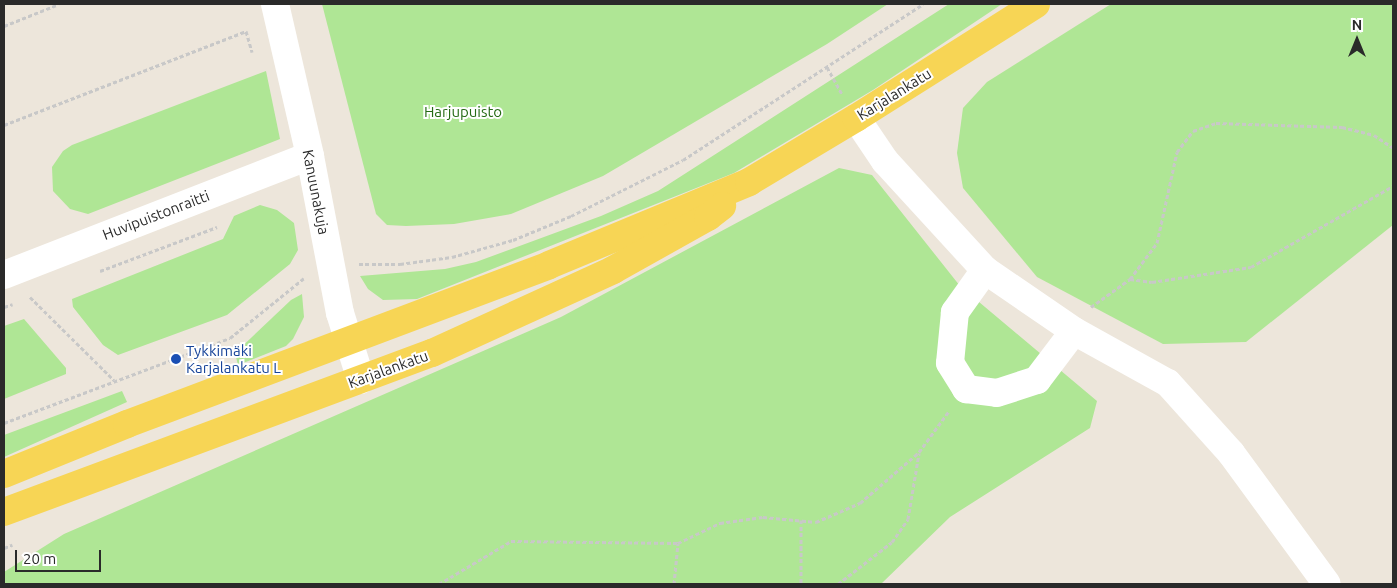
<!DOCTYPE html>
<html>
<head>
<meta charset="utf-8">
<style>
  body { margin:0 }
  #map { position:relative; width:1397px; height:588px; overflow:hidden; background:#ede6db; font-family:Ubuntu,sans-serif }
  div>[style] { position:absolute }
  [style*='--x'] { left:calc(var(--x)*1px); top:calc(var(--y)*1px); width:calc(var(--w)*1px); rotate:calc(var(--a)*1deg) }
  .green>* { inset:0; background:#afe695 }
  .path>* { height:3px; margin-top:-1.5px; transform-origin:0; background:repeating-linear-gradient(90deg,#c8c8c8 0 4px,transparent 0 6.5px) }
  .minor>* { height:28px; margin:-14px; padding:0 14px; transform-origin:14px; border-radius:14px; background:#fff }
  .major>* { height:28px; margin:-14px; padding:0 14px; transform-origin:14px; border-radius:14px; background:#f7d555 }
  .dots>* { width:14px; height:14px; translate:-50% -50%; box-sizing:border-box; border:2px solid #fff; border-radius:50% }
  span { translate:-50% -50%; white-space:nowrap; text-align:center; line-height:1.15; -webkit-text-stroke:4px #fff; paint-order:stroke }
  .street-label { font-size:15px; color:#2a2a2a }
  .park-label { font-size:15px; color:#266b16 }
  .transit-label { font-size:15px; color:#164399 }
  .left { translate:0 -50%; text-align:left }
  .frame { position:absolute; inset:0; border:5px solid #2a2a2a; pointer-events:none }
  .north { position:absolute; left:1332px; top:15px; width:50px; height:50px; -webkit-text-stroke:4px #fff; paint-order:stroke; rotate:0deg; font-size:14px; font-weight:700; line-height:20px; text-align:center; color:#2a2a2a }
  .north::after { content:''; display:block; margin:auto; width:18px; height:22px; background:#2a2a2a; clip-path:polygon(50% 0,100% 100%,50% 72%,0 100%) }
  .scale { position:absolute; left:15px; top:550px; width:86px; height:22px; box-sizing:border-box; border:2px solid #2a2a2a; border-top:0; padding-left:6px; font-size:15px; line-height:18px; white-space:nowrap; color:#2a2a2a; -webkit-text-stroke:4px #fff; paint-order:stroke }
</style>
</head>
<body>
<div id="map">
  <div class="green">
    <i style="clip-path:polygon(322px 4px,888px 4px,827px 44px,603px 176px,511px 214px,454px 224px,406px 226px,387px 225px,376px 214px)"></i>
    <i style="clip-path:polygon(949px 4px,1002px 4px,873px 90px,734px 173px,417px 299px,383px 300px,368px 289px,360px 276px,445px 269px,476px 262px,601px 216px,658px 191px)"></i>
    <i style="clip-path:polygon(1111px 4px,1393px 4px,1393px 225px,1246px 342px,1163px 344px,1037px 277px,963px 188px,957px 153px,963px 108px,987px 82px)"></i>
    <i style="clip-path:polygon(266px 71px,280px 139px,88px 214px,70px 209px,53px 191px,52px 167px,63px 151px,72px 145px)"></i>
    <i style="clip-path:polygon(839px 168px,872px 175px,960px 286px,1097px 401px,1090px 428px,950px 517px,881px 584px,4px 584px,4px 572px,64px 534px,561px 317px)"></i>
    <i style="clip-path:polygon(260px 205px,277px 210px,294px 223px,298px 250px,290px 264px,227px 315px,118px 355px,103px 345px,73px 307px,72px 299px,223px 239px,234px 216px)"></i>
    <i style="clip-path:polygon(302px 294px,304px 317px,293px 339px,286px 346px,238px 365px,235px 353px,291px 300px)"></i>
    <i style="clip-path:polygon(24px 319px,66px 368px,66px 374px,4px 399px,4px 326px)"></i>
    <i style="clip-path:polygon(122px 391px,127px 402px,4px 457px,4px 435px)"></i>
  </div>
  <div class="path">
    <i style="--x:4;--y:26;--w:59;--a:-21.8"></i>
    <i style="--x:827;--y:67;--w:31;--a:61"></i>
    <i style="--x:4;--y:125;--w:260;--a:-21.2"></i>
    <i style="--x:246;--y:31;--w:22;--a:74"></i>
    <i style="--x:359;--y:264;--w:41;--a:0"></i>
    <i style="--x:400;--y:264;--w:52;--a:-7.7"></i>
    <i style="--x:452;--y:257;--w:63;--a:-15.6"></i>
    <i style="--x:513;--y:240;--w:63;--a:-22.5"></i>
    <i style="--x:571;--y:216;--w:125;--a:-26.6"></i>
    <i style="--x:683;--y:160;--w:286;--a:-33"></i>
    <i style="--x:100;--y:271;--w:125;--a:-20.6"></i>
    <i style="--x:1130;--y:279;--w:45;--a:-53.1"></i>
    <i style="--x:1157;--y:243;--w:93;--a:-77.6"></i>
    <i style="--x:1177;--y:152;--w:26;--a:-53"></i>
    <i style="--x:1193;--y:131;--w:24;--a:-19"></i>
    <i style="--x:1216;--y:123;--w:126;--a:1.8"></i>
    <i style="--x:1342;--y:127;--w:33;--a:14"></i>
    <i style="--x:1374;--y:135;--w:23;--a:34"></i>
    <i style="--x:30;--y:297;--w:118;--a:44.7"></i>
    <i style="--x:4;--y:307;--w:9;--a:-18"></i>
    <i style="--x:1091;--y:307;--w:48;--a:-35.7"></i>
    <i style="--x:1130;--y:279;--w:22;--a:8"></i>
    <i style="--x:1152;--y:282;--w:100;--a:-8.6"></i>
    <i style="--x:1251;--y:267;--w:163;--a:-29.7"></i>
    <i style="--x:4;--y:423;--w:241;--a:-20.6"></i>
    <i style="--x:230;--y:338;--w:95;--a:-39"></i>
    <i style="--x:801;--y:520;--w:64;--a:90"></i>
    <i style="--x:4;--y:548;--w:9;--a:-21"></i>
    <i style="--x:439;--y:584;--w:84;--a:-30.8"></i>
    <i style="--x:511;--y:541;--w:167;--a:0.7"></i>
    <i style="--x:678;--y:543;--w:47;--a:-25.5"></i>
    <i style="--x:720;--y:523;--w:43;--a:-7.9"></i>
    <i style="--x:763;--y:517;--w:53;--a:5.4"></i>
    <i style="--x:816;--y:522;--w:48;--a:-23.4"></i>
    <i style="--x:860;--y:503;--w:78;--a:-40.8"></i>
    <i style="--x:919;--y:452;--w:51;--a:-53.8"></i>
    <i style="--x:674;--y:584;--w:41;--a:-84.4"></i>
    <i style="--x:838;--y:584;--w:68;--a:-37.9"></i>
    <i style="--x:892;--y:542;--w:28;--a:-55"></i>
    <i style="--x:908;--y:519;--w:67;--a:-80.5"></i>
  </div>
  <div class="minor">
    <i style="--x:275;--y:4;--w:156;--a:77"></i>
    <i style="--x:310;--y:156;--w:160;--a:79.2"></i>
    <i style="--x:340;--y:313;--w:70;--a:72.6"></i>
    <i style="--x:856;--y:118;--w:52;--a:56"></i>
    <i style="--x:885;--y:161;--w:148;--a:47.5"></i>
    <i style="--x:985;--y:270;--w:108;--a:34.4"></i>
    <i style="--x:1074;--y:331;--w:107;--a:29"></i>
    <i style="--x:1168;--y:383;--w:94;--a:48"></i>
    <i style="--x:1231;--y:453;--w:162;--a:53.8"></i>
    <i style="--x:985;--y:270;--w:52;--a:125.5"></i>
    <i style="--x:955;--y:312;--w:51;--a:95.6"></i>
    <i style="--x:950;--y:363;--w:31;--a:58"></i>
    <i style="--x:966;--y:389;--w:31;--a:7"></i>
    <i style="--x:997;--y:393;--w:42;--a:-18"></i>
    <i style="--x:1037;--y:380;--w:61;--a:-52.9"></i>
    <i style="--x:4;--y:275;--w:328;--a:-21.3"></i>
  </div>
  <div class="major">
    <i style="--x:4;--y:474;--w:133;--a:-22.1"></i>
    <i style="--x:127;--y:424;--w:451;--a:-20.6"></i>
    <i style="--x:549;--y:265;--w:217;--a:-22.5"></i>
    <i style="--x:749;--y:182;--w:125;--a:-30.9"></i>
    <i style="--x:856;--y:118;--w:213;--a:-32.3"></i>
    <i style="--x:4;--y:512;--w:457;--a:-20.4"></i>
    <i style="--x:432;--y:353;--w:199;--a:-24.6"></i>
    <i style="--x:613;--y:270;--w:109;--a:-29.2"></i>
    <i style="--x:708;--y:217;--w:18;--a:-38"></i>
  </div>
  <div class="dots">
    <i style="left:176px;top:359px;background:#1a4fb4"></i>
  </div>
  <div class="street-label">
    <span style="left:894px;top:94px;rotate:-32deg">Karjalankatu</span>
    <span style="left:316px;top:192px;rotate:79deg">Kanuunakuja</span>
    <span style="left:156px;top:215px;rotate:-21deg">Huvipuistonraitti</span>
    <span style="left:388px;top:369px;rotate:-20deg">Karjalankatu</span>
  </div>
  <div class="park-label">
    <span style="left:463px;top:112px">Harjupuisto</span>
  </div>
  <div class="transit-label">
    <span class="left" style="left:186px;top:359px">Tykkimäki<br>Karjalankatu L</span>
  </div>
  <div class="frame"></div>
  <div class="north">N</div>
  <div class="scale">20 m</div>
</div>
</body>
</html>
